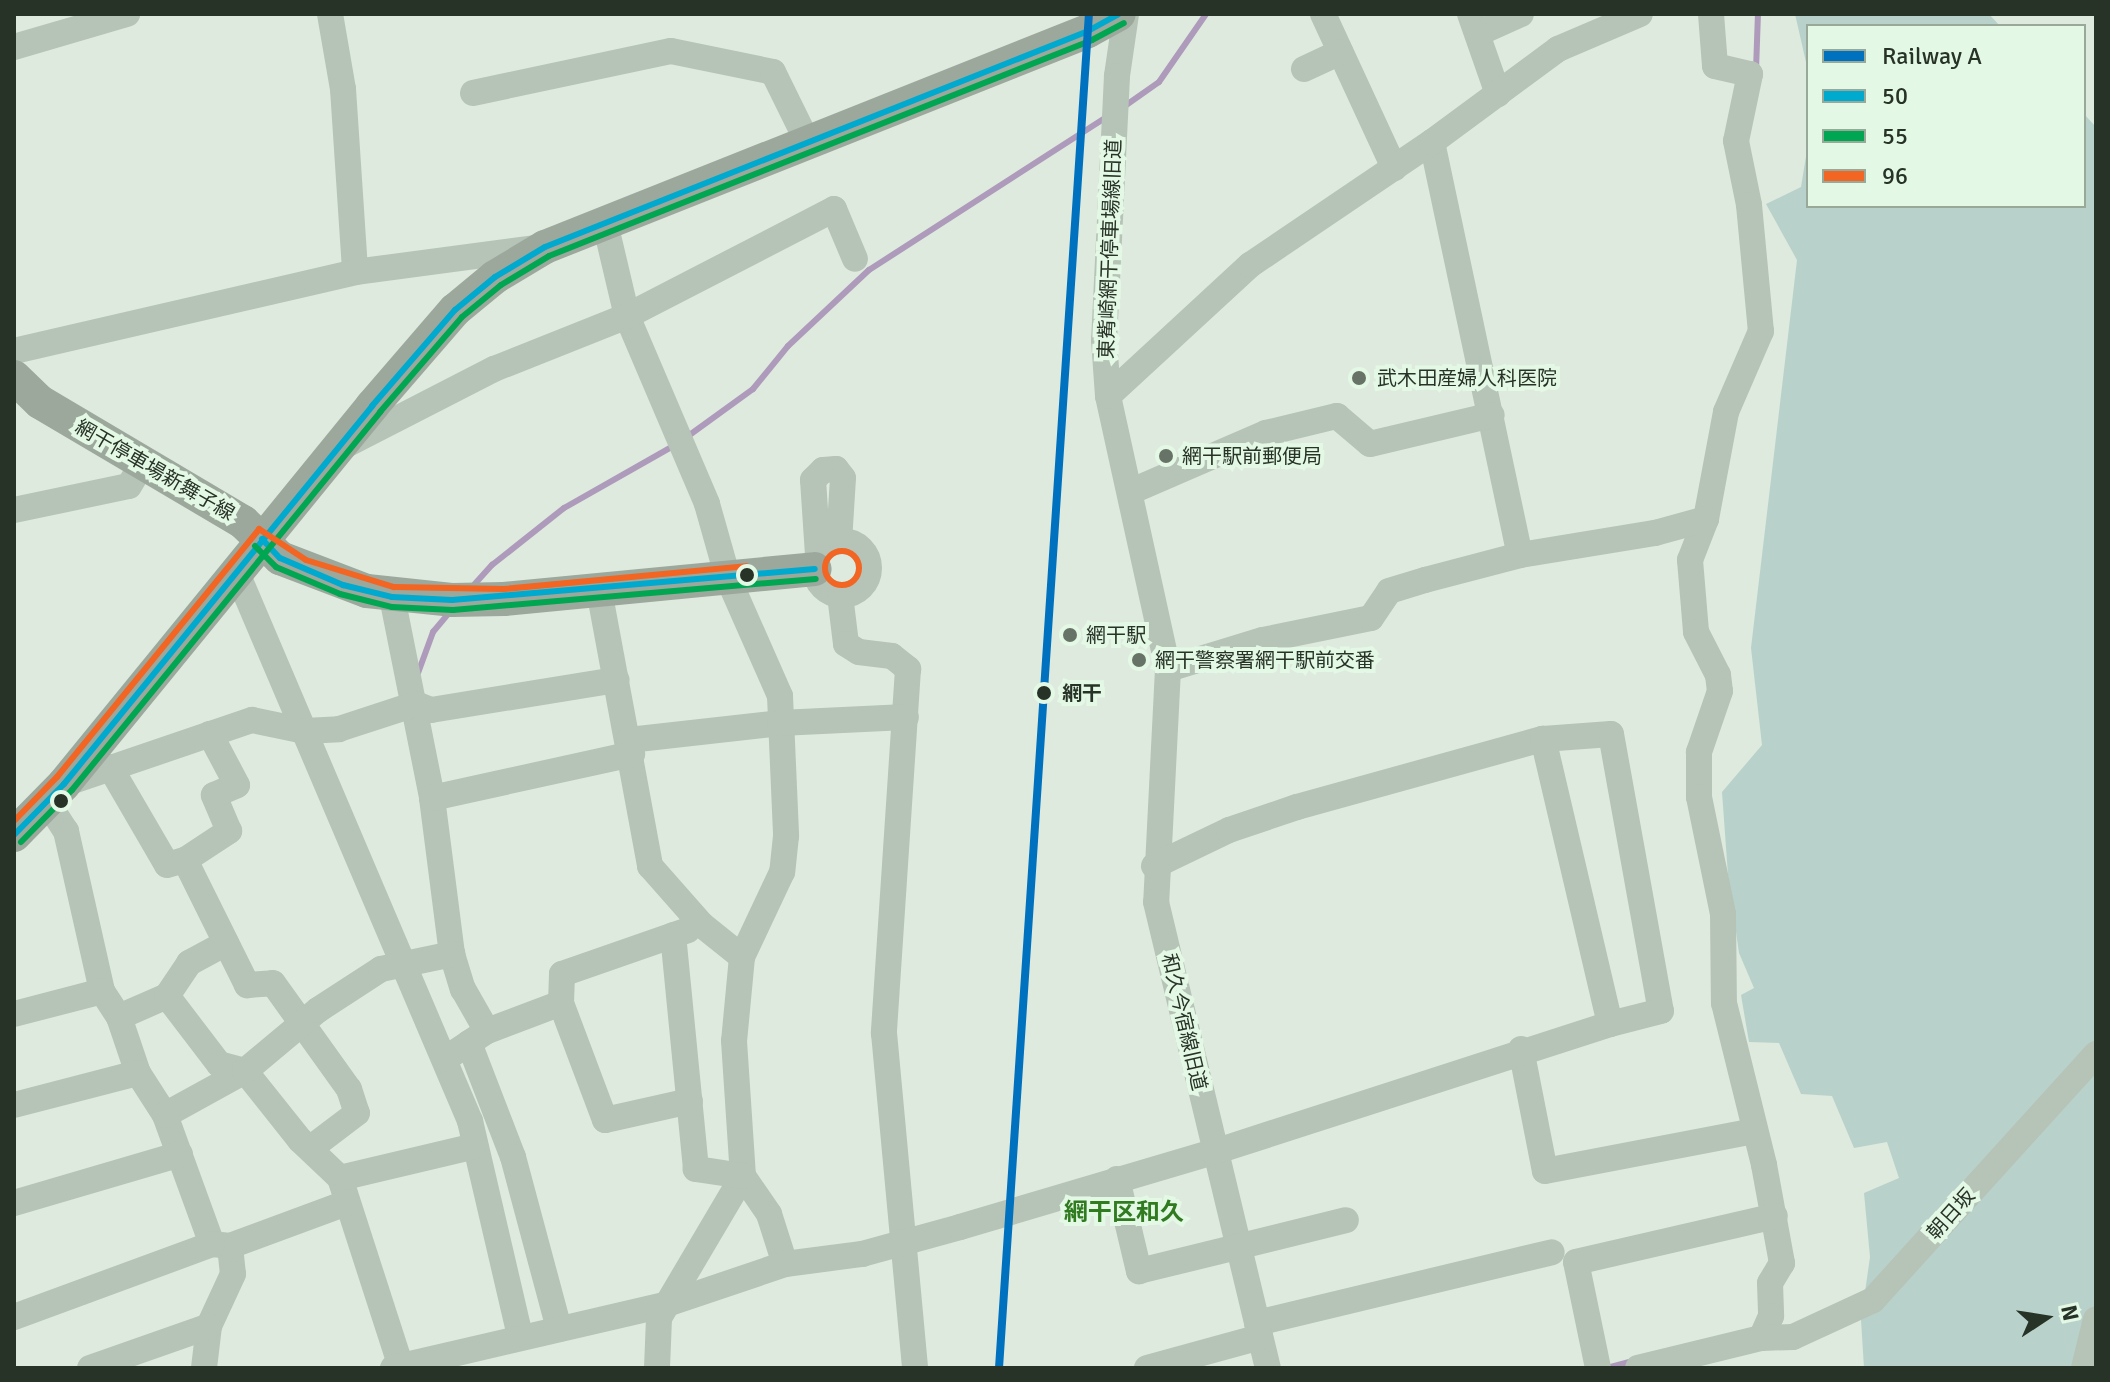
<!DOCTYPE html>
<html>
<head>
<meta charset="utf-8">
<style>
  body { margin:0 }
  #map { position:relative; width:2110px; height:1382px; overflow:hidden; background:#deeade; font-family:Signika,"Noto Sans JP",sans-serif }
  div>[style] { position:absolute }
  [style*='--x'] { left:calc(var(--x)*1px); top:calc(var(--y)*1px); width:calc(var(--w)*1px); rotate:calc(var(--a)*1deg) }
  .green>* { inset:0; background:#b8d2cb }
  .stream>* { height:6px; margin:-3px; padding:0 3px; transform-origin:3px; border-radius:3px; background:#ae9abb }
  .minor>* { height:26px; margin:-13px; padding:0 13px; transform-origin:13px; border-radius:13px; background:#b6c3b7 }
  .minor>.ring { margin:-13px; padding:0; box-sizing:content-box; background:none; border:26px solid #b6c3b7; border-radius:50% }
  .major>* { height:34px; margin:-17px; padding:0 17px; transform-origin:17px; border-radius:17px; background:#9ca89c }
  .bus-1>* { height:6px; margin:-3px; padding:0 3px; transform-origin:3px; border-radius:3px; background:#00a9ce }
  .bus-2>* { height:6px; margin:-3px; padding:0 3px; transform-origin:3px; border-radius:3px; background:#00a651 }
  .bus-3>* { height:6px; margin:-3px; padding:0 3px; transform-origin:3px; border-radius:3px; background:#f26522 }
  .bus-3>.ring { margin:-3px; padding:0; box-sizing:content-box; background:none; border:6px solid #f26522; border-radius:50% }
  .rail-1>* { height:8px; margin:-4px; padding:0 4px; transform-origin:4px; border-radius:4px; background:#0071be }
  .dots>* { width:22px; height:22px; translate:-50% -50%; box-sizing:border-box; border:4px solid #e4f8e6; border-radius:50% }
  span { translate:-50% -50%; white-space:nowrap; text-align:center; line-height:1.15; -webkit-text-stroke:8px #e4f8e6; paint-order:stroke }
  .street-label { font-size:20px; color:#273326 }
  .poi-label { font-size:20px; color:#273326 }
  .left { translate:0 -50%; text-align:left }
  .stop-label { font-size:20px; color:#273326; font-weight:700 }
  .quarter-label { font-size:24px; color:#307a20; font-weight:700 }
  .frame { position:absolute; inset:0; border:16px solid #273326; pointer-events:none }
  .legend { position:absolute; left:1806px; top:24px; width:280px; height:184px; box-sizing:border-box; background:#e4f8e6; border:2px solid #98a999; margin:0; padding:10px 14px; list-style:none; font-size:24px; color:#273326 }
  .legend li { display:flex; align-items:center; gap:16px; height:40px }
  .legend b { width:40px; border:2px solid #98a999 }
  .north { position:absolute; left:2006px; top:1278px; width:80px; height:80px; -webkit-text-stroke:6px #e4f8e6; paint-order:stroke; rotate:78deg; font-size:22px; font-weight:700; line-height:32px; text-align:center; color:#273326 }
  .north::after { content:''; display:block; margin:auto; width:28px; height:36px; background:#273326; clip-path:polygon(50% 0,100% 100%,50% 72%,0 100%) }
</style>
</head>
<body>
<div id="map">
  <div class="green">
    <i style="clip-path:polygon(1795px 14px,1989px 14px,2000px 26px,1808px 26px,1808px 71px)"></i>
    <i style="clip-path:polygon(2084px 114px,2096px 127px,2096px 1368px,1864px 1368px,1861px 1320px,1870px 1257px,1864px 1193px,1899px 1178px,1887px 1142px,1854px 1148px,1832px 1096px,1801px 1094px,1779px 1043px,1749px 1042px,1741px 995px,1754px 988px,1739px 953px,1728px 875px,1722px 792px,1762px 745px,1751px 648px,1797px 260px,1766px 204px,1801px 187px,1808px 144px,1808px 206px,2084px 206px)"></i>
  </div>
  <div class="stream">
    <i style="--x:1756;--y:70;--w:56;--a:-88"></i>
    <i style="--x:1122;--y:108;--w:45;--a:-35.1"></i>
    <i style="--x:1159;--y:82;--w:83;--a:-55.3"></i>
    <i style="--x:684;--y:439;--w:85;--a:-35.9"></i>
    <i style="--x:753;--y:389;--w:55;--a:-50.9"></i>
    <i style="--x:788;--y:346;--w:111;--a:-43.2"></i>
    <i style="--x:869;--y:270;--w:284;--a:-32.8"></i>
    <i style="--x:472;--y:587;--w:30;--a:-48"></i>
    <i style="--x:492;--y:565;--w:92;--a:-38.4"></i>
    <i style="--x:564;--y:508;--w:128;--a:-29.6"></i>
    <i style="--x:418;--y:673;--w:44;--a:-69.9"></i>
    <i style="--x:433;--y:632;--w:25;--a:-50"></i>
    <i style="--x:1607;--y:1368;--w:28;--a:-15"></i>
  </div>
  <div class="minor">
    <i style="--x:330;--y:14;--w:76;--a:80.2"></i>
    <i style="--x:343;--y:89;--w:183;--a:86.2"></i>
    <i style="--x:1126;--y:14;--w:63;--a:98.3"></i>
    <i style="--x:1117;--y:76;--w:264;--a:92.8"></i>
    <i style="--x:1104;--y:340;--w:56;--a:85.9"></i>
    <i style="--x:1108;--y:396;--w:280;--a:77.6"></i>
    <i style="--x:1168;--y:669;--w:233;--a:92.9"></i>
    <i style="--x:1156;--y:902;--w:479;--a:76.5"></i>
    <i style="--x:1323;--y:14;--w:170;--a:65.2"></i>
    <i style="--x:1470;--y:14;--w:85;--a:70.7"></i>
    <i style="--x:1711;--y:14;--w:52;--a:85.6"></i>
    <i style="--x:1715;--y:66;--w:36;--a:13"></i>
    <i style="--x:1750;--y:74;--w:68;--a:101.8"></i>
    <i style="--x:1736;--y:141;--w:65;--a:78.5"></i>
    <i style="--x:1749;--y:205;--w:127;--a:84.6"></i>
    <i style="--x:1761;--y:331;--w:88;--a:113.4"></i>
    <i style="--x:1726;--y:412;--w:109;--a:100.6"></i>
    <i style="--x:1706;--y:519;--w:44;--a:111.3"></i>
    <i style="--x:1690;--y:560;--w:72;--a:85.2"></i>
    <i style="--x:1696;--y:632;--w:48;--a:62.9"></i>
    <i style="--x:1718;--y:675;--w:16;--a:83"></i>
    <i style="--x:1720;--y:691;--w:65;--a:109"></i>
    <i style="--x:1699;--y:752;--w:45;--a:90"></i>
    <i style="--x:1699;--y:797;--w:119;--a:78.4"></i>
    <i style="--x:1723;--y:914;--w:89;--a:89.4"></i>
    <i style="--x:1724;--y:1003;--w:167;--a:76.1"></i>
    <i style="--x:1764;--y:1165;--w:100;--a:79.6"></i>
    <i style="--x:1782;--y:1263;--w:23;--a:121"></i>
    <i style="--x:1770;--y:1283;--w:33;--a:88"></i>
    <i style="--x:1771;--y:1316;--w:24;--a:114"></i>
    <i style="--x:1479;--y:33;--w:46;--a:-24.3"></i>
    <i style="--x:14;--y:47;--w:118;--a:-16.3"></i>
    <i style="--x:1304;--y:69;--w:40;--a:-25"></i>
    <i style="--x:473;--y:93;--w:202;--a:-12"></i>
    <i style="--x:671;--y:51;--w:104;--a:11.6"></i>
    <i style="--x:773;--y:72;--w:79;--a:63.8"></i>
    <i style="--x:1432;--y:142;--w:422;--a:78"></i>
    <i style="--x:605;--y:223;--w:96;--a:76.7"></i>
    <i style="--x:627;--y:316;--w:204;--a:66.9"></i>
    <i style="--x:707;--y:504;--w:77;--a:74.2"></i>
    <i style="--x:728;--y:578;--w:129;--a:66.2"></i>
    <i style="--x:780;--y:696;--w:140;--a:87.5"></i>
    <i style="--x:786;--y:836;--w:36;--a:96"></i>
    <i style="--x:782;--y:872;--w:94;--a:115.2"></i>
    <i style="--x:742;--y:957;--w:84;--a:95.4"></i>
    <i style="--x:734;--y:1041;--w:135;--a:86.2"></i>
    <i style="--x:743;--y:1176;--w:46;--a:55.6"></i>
    <i style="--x:769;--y:1214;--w:52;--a:72.3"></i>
    <i style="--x:14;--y:351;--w:350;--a:-13"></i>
    <i style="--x:355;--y:272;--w:183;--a:-7.6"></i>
    <i style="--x:1108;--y:396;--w:193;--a:-42.7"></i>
    <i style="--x:1250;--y:265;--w:220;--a:-34.1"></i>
    <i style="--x:1432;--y:142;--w:157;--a:-36.4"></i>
    <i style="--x:1558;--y:49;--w:89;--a:-23.1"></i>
    <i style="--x:342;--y:447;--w:171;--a:-27.2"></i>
    <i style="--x:494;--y:369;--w:143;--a:-21.7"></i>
    <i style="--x:627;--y:316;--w:233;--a:-27.3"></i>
    <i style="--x:834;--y:209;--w:54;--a:67.2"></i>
    <i style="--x:1132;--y:491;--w:146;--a:-23.4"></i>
    <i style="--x:1266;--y:433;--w:73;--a:-13.5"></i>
    <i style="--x:1337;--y:416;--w:43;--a:40.3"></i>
    <i style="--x:1370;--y:444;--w:125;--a:-13.4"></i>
    <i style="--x:14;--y:510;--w:117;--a:-11.8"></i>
    <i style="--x:129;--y:486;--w:29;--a:-59"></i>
    <i class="ring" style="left:815px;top:541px;width:28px;height:28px"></i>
    <i style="--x:818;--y:555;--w:75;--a:-93.8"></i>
    <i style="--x:813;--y:480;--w:14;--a:-45"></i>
    <i style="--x:823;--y:470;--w:13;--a:-4"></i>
    <i style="--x:836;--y:469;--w:11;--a:52"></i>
    <i style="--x:843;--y:478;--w:63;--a:93.6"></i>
    <i style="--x:236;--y:571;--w:598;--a:66.95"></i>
    <i style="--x:470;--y:1121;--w:221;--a:76.9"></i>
    <i style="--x:599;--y:590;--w:281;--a:79.5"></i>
    <i style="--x:650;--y:866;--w:79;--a:48.6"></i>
    <i style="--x:702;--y:925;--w:51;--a:38.7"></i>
    <i style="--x:840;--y:595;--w:49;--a:83"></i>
    <i style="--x:846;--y:644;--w:15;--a:32"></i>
    <i style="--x:859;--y:652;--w:33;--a:7"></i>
    <i style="--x:892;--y:656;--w:21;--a:39"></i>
    <i style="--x:908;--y:669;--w:365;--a:93.8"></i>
    <i style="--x:884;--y:1033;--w:336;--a:84.7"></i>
    <i style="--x:392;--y:597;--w:205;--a:78.7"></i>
    <i style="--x:432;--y:798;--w:157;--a:82.7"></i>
    <i style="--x:452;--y:954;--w:37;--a:73"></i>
    <i style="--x:463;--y:989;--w:48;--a:60.3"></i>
    <i style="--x:1168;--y:669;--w:99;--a:-17"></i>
    <i style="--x:1263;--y:640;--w:110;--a:-11.5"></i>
    <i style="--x:1371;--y:618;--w:32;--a:-56"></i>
    <i style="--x:1389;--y:591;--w:38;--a:-17"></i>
    <i style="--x:1425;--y:580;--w:98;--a:-14.7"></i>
    <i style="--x:1520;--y:555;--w:137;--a:-9.3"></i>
    <i style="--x:1655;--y:533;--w:53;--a:-15.4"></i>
    <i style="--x:629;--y:740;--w:152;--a:-6.4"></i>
    <i style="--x:780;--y:723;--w:126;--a:-2.7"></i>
    <i style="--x:110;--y:767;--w:113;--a:59.8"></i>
    <i style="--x:167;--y:865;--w:19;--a:-16"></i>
    <i style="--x:185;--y:860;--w:140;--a:63.6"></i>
    <i style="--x:247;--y:985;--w:26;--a:-4"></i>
    <i style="--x:273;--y:983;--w:130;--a:54.4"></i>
    <i style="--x:349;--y:1089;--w:25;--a:72"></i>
    <i style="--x:357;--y:1113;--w:56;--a:142.9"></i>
    <i style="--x:64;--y:784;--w:199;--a:-18.8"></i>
    <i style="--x:252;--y:720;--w:54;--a:11.7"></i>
    <i style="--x:305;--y:731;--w:34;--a:-3"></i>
    <i style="--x:339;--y:729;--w:81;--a:-18"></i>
    <i style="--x:416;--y:704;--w:16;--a:22"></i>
    <i style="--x:431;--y:710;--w:188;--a:-9.2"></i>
    <i style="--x:432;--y:798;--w:205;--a:-12.4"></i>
    <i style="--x:47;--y:802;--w:35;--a:57"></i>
    <i style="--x:66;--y:831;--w:164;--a:77.3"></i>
    <i style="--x:102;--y:991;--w:31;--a:57"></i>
    <i style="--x:119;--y:1017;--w:59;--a:71.3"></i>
    <i style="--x:138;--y:1073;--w:50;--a:57.3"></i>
    <i style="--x:165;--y:1115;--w:137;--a:70"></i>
    <i style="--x:212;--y:1244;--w:18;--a:6"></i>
    <i style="--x:230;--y:1246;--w:28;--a:84"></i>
    <i style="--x:233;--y:1274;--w:57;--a:114.8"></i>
    <i style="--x:209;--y:1326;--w:42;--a:96.8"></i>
    <i style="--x:185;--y:860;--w:53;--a:-33.4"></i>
    <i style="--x:229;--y:831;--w:39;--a:-113"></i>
    <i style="--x:214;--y:795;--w:25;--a:-23"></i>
    <i style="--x:237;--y:785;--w:58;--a:-117.9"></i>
    <i style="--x:1154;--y:866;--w:83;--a:-25.6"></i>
    <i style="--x:1229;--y:830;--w:72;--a:-18.7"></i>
    <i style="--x:1297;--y:807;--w:255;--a:-15.5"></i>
    <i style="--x:1543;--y:739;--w:68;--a:-4.2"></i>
    <i style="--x:1611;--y:734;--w:281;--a:79.8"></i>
    <i style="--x:1661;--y:1011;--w:53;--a:165.7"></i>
    <i style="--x:167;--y:996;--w:86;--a:52.6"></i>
    <i style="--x:219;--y:1064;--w:27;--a:15"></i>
    <i style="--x:245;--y:1071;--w:88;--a:51.4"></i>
    <i style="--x:300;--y:1140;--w:55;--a:43.5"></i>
    <i style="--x:340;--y:1178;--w:195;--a:72.1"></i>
    <i style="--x:561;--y:1003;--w:125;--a:69.4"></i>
    <i style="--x:605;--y:1120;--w:87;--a:-12.6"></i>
    <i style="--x:14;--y:1014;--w:91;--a:-14.6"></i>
    <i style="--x:119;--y:1017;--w:52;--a:-23.6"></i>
    <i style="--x:167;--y:996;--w:40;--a:-56"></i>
    <i style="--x:189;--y:963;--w:42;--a:-28.4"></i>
    <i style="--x:469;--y:1043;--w:122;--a:68.9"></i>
    <i style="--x:513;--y:1157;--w:178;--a:75"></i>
    <i style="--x:1521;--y:1049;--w:124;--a:78.9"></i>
    <i style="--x:1545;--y:1171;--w:213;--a:-10.8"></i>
    <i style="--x:445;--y:1059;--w:50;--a:-33.7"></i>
    <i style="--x:487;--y:1031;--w:79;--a:-20.7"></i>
    <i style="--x:561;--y:1003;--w:29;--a:-88"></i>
    <i style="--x:562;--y:974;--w:133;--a:-19.2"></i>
    <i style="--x:14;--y:1105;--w:128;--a:-14.5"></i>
    <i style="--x:165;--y:1115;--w:91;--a:-28.8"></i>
    <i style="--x:245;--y:1071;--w:95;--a:-39.9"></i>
    <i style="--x:318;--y:1010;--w:75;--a:-33.1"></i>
    <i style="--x:381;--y:969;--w:73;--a:-11.9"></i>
    <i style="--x:340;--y:1178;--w:139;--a:-13.3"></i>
    <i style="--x:1117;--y:1179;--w:95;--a:76.6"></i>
    <i style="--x:1139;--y:1271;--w:213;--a:-13.8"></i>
    <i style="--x:14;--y:1203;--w:173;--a:-16.4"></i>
    <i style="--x:230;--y:1246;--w:124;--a:-20.3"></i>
    <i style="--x:14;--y:1317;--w:211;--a:-20.2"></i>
    <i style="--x:1257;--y:1323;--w:303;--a:-13.5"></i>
    <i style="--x:90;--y:1368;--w:126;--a:-19.4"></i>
    <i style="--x:393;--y:1368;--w:281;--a:-13.1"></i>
    <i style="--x:667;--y:1304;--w:125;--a:-18.7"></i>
    <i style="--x:785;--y:1264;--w:78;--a:-7.4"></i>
    <i style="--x:862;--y:1254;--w:102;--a:-15.4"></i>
    <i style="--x:960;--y:1227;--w:265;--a:-16.5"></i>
    <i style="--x:1214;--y:1152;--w:416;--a:-17.9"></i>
    <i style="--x:1610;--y:1024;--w:293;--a:-103.2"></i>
    <i style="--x:657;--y:1368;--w:50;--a:-87.7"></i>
    <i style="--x:659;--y:1318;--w:165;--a:-59.4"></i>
    <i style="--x:743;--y:1176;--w:48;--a:-171.5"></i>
    <i style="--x:696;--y:1169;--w:235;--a:-95.6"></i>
    <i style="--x:1147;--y:1368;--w:117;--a:-15.3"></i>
    <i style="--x:1598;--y:1368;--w:108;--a:-101.7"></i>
    <i style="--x:1576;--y:1262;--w:204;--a:-13"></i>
    <i style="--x:1638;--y:1368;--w:127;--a:-13.7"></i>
    <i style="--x:1761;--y:1338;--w:32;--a:-2"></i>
    <i style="--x:1793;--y:1337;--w:88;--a:-24.8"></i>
    <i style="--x:1873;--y:1300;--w:332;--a:-47.8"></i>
    <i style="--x:2084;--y:1368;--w:50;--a:-76.2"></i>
  </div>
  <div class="major">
    <i style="--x:14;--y:377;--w:36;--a:44"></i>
    <i style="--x:40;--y:402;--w:236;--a:30.6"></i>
    <i style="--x:243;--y:522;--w:52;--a:44.2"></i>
    <i style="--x:280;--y:558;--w:93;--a:20.8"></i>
    <i style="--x:367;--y:591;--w:85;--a:6"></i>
    <i style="--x:452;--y:600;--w:52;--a:-1.1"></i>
    <i style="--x:504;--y:599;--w:312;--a:-5.5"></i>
    <i style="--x:14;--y:835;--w:71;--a:-45.6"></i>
    <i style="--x:64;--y:784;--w:488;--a:-50.8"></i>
    <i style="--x:372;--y:406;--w:127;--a:-49.2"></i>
    <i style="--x:455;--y:310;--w:52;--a:-39.5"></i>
    <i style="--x:495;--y:277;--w:58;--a:-31"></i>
    <i style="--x:545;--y:247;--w:584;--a:-21.69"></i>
    <i style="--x:1088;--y:31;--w:35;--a:-29"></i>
  </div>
  <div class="bus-1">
    <i style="--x:262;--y:539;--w:26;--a:47"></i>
    <i style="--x:280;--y:558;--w:69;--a:23.2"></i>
    <i style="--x:343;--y:585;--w:50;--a:13.8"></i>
    <i style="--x:392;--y:597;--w:60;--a:2.9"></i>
    <i style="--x:452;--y:600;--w:364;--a:-4.9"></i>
    <i style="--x:14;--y:835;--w:71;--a:-45.6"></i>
    <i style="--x:64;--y:784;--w:488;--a:-50.8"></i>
    <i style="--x:372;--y:406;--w:127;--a:-49.2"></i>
    <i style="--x:455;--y:310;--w:52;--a:-39.5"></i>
    <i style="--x:495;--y:277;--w:58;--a:-31"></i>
    <i style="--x:545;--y:247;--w:584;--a:-21.69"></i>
    <i style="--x:1088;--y:31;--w:35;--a:-29"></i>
  </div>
  <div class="bus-2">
    <i style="--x:255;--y:546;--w:30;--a:45"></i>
    <i style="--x:276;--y:567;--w:69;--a:22.9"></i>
    <i style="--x:340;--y:594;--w:54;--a:14"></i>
    <i style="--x:392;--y:607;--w:61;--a:2.8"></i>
    <i style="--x:453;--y:610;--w:364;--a:-4.9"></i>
    <i style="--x:21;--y:842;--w:73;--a:-45.6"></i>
    <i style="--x:72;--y:790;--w:488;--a:-50.8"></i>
    <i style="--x:380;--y:412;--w:125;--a:-49.2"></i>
    <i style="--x:462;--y:317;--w:50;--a:-39.4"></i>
    <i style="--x:501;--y:285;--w:56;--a:-31.1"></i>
    <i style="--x:549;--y:256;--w:584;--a:-21.69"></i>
    <i style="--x:1092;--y:40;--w:36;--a:-28"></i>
  </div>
  <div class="bus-3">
    <i class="ring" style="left:825px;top:551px;width:28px;height:28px"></i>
    <i style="--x:14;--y:821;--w:62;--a:-45.7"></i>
    <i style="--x:57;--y:777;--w:320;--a:-50.8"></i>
    <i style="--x:259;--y:529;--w:56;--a:33.4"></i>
    <i style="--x:306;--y:560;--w:92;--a:17.1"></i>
    <i style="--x:394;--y:587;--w:110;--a:1"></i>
    <i style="--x:504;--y:589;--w:243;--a:-5.4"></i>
  </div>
  <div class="rail-1">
    <i style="--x:999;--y:1368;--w:1357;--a:-86.2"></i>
  </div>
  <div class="dots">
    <i style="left:1359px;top:378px;background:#677366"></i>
    <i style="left:1166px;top:456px;background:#677366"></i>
    <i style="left:747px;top:575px;background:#273326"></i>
    <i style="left:1070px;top:635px;background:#677366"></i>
    <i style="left:1139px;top:660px;background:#677366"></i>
    <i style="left:1044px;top:693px;background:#273326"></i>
    <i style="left:61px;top:801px;background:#273326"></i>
  </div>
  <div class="street-label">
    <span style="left:1110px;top:249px;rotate:-88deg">東觜崎網干停車場線旧道</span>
    <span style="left:155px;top:470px;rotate:30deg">網干停車場新舞子線</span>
    <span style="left:1184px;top:1022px;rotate:77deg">和久今宿線旧道</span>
    <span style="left:1951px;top:1214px;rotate:-48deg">朝日坂</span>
  </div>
  <div class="poi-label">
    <span class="left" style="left:1377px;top:378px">武木田産婦人科医院</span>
    <span class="left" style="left:1182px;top:456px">網干駅前郵便局</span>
    <span class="left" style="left:1086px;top:635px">網干駅</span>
    <span class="left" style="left:1155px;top:660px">網干警察署網干駅前交番</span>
  </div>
  <div class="stop-label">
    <span class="left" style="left:1062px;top:693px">網干</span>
  </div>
  <div class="quarter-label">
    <span style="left:1124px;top:1213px">網干区和久</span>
  </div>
  <div class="frame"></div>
  <ul class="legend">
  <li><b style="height:10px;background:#0071be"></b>Railway A</li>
  <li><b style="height:10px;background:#00a9ce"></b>50</li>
  <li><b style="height:10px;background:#00a651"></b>55</li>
  <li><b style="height:10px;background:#f26522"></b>96</li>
  </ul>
  <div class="north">N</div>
</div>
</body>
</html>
